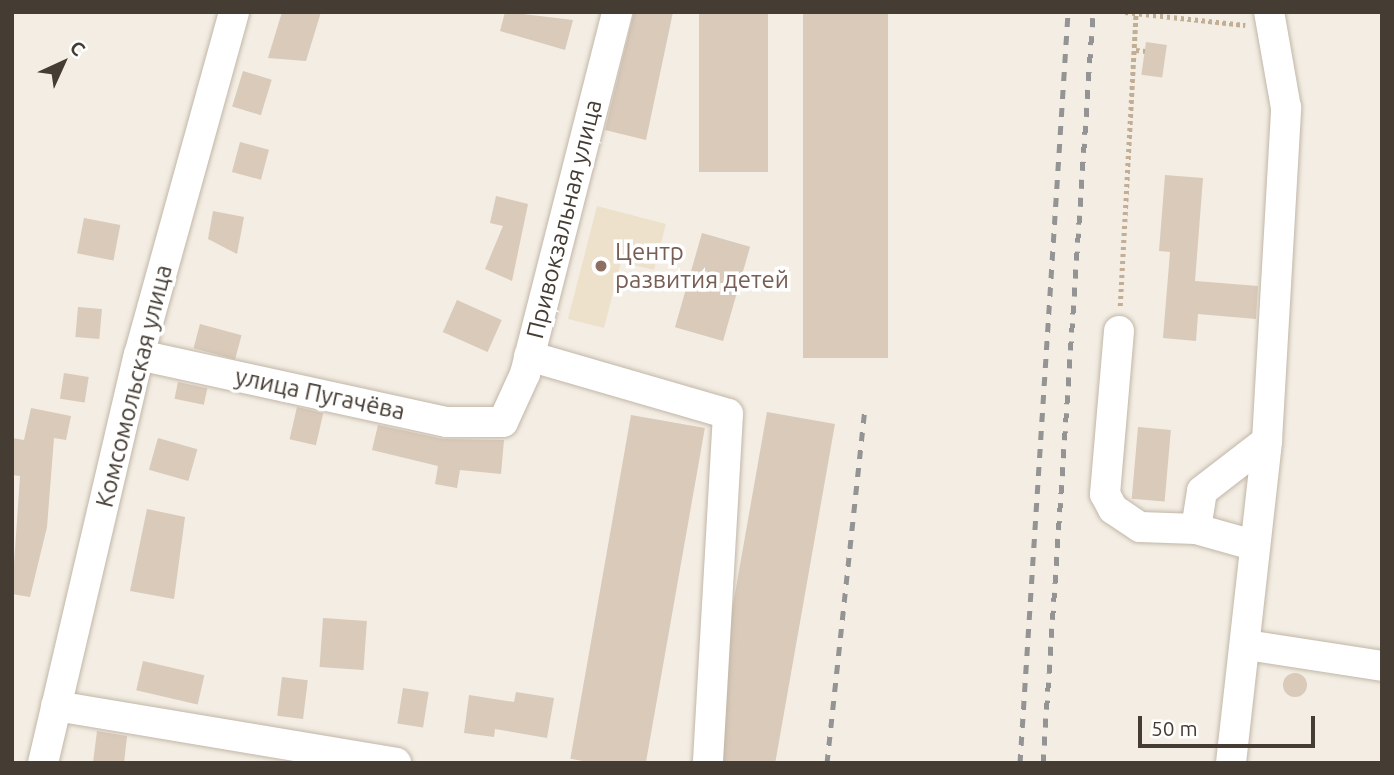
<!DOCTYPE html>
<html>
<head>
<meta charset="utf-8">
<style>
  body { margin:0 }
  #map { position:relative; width:1394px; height:775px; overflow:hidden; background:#f3ede3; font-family:Ubuntu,sans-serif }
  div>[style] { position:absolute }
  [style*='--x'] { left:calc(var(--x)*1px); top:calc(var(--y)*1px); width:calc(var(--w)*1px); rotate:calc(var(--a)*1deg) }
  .education>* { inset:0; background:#eee1cb }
  .building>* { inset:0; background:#d9caba; transform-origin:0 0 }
  .round { border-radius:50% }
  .path>* { height:4.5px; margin-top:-2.25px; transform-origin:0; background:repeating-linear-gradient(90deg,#c2ae95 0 3.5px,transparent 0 7px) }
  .roads { filter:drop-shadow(0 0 2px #c2b6a8) drop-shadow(0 0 2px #c2b6a8) }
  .minor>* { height:30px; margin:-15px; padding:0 15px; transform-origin:15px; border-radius:15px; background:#fff }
  .rail>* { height:5px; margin-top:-2.5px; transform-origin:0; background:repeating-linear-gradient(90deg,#949494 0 9px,transparent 0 18px) }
  .dots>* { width:19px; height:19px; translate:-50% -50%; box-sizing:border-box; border:4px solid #fff; border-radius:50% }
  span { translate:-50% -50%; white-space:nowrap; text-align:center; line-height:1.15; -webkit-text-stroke:7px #fff; paint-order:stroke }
  .street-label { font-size:24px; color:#453c33 }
  .education-label { font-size:24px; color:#785e54 }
  .left { translate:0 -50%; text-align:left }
  .frame { position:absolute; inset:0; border:14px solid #453c33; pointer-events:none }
  .north { position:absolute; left:28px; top:28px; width:70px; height:70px; -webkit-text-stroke:5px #fff; paint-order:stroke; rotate:45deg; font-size:19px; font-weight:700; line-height:28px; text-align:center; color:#453c33 }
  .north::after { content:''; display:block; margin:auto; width:24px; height:32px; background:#453c33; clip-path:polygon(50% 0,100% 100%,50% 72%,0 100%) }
  .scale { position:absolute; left:1138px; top:716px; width:177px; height:32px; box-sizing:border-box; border:4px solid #453c33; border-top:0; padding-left:9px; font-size:21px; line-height:24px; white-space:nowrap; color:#453c33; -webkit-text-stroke:5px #fff; paint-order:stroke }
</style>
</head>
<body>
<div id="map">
  <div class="education">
    <i style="clip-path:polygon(597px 206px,666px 224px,654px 270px,621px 262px,604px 328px,568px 319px)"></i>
  </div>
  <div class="building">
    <i style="clip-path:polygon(282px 12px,321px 12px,306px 61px,268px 58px)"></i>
    <i style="clip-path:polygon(505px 12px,573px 20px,565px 50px,500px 31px)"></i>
    <i style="clip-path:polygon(634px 12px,673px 12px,646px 140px,605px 130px)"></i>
    <i style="left:699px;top:12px;width:69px;height:160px"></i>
    <i style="left:803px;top:12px;width:85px;height:346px"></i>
    <i style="left:1146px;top:42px;width:21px;height:33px;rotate:8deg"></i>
    <i style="left:243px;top:71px;width:30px;height:37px;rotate:17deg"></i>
    <i style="left:240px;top:142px;width:30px;height:31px;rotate:15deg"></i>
    <i style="clip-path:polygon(1165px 175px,1203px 178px,1195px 281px,1258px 286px,1256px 319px,1198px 314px,1196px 341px,1163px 338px,1170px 252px,1159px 251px)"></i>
    <i style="clip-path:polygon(496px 196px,528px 204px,512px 281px,485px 269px,503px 226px,490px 223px)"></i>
    <i style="clip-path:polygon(213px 211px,244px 217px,237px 254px,208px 239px)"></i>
    <i style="left:84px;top:218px;width:37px;height:36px;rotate:11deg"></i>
    <i style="left:702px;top:233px;width:50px;height:98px;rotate:16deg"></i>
    <i style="left:457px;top:300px;width:49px;height:35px;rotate:24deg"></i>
    <i style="left:78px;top:307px;width:24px;height:30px;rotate:5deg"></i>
    <i style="left:200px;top:324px;width:43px;height:25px;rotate:15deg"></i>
    <i style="left:64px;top:373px;width:25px;height:26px;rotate:9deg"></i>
    <i style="left:178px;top:382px;width:30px;height:17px;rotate:12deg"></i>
    <i style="left:297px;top:407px;width:27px;height:33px;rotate:13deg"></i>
    <i style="clip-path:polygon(31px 408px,71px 416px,66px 440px,54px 438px,47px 527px,30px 597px,12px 594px,20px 476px,12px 475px,12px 438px,24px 440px)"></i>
    <i style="left:767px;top:412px;width:69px;height:353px;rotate:10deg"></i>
    <i style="left:631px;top:415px;width:75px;height:349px;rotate:10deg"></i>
    <i style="clip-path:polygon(378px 425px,443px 439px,504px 440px,501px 474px,460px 470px,457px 488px,435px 484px,438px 466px,372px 450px)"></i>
    <i style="left:1138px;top:427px;width:33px;height:72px;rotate:5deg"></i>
    <i style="left:158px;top:438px;width:41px;height:33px;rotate:16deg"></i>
    <i style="clip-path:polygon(147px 509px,185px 517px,174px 599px,130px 591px)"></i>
    <i style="left:323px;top:618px;width:44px;height:49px;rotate:4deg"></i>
    <i style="left:143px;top:661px;width:63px;height:30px;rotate:13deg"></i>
    <i class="round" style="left:1283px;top:673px;width:24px;height:24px"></i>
    <i style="left:282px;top:677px;width:26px;height:39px;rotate:7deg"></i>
    <i style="left:403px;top:688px;width:26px;height:36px;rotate:9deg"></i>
    <i style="clip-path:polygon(516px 692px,554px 698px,547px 738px,495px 729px,494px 737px,464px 733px,469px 695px,514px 702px)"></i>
    <i style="clip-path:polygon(97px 731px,127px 736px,124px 763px,93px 763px)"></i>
  </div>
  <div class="path">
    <i style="--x:1125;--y:12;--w:121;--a:6.2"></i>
    <i style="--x:1136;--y:50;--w:9;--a:6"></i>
    <i style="--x:1120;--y:306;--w:291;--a:-86.9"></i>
  </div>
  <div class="roads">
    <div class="minor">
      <i style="--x:1119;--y:331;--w:164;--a:94.9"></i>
      <i style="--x:1105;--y:494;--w:17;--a:62"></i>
      <i style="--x:1113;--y:509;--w:32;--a:34"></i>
      <i style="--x:1140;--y:527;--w:56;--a:2"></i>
      <i style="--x:139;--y:355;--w:314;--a:12.3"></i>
      <i style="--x:446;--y:422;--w:57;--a:0"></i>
      <i style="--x:503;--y:422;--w:53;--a:-65.4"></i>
      <i style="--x:525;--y:374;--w:374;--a:-75.7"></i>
      <i style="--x:529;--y:356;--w:207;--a:16.2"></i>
      <i style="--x:728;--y:414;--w:350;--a:93.3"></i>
      <i style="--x:1253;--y:545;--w:59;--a:-164.3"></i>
      <i style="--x:1196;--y:529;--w:38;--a:-81"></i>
      <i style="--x:1202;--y:491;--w:82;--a:-37.6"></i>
      <i style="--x:1247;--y:645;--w:137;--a:8.8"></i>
      <i style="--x:56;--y:706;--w:345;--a:9.5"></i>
      <i style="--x:43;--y:763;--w:419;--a:-76.8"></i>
      <i style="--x:139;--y:355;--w:356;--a:-74.5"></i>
      <i style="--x:1231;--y:763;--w:324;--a:-83.6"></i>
      <i style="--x:1267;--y:441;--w:334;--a:-86.7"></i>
      <i style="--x:1286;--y:108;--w:97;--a:-100"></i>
    </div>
  </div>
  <div class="rail">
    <i style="--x:827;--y:763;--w:358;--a:-83.9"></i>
    <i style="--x:1020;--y:763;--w:753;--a:-86.34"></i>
    <i style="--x:1043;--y:763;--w:753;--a:-86.19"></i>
  </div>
  <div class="dots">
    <i style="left:601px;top:266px;background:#8d6e63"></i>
  </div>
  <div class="street-label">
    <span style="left:564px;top:219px;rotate:-76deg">Привокзальная улица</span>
    <span style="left:134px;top:386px;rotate:-76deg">Комсомольская улица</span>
    <span style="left:320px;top:394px;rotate:12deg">улица Пугачёва</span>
  </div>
  <div class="education-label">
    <span class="left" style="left:615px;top:266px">Центр<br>развития детей</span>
  </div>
  <div class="frame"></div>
  <div class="north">С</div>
  <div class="scale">50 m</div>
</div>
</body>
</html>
